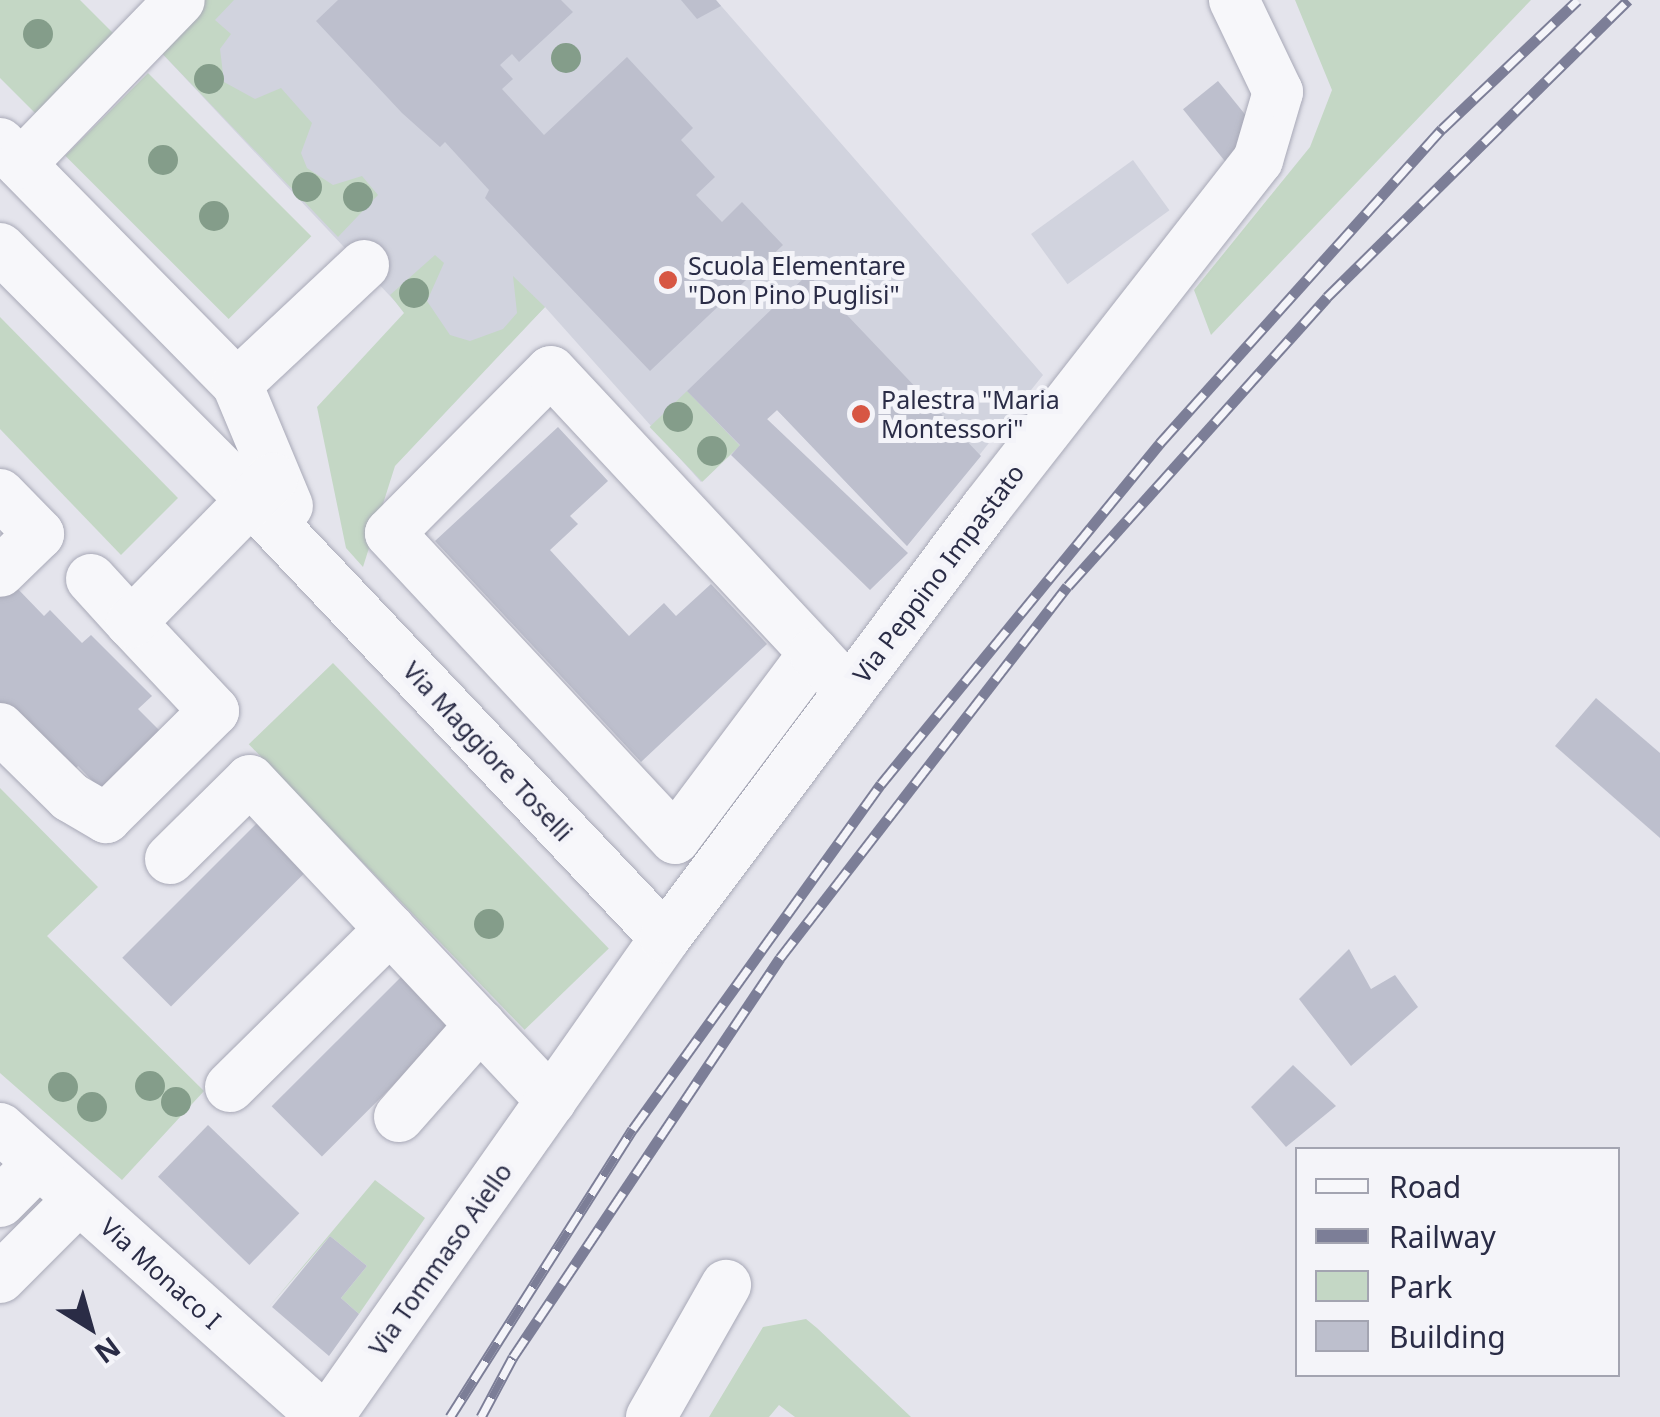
<!DOCTYPE html>
<html>
<head>
<meta charset="utf-8">
<style>
  body { margin:0 }
  #map { position:relative; width:1660px; height:1417px; overflow:hidden; background:#e4e4ec; font-family:"Noto Sans",sans-serif }
  div>[style] { position:absolute }
  [style*='--x'] { left:calc(var(--x)*1px); top:calc(var(--y)*1px); width:calc(var(--w)*1px); rotate:calc(var(--a)*1deg) }
  .built>* { inset:0; background:#d1d3de; transform-origin:0 0 }
  .green>* { inset:0; background:#c4d7c5; transform-origin:0 0 }
  .building>* { inset:0; background:#bdbfcd; transform-origin:0 0 }
  .roads { filter:drop-shadow(0 0 2px #a8a9b7) drop-shadow(0 0 2px #a8a9b7) }
  .minor>* { height:50px; margin:-25px; padding:0 25px; transform-origin:25px; border-radius:25px; background:#f7f7fa }
  .rail>* { height:11px; margin-top:-5.5px; transform-origin:0; background:repeating-linear-gradient(90deg,#f4f4f9 0 22px,#7c7e97 0 44px); box-sizing:border-box; border-block:2px solid #7c7e97 }
  .trees>* { width:30px; height:30px; margin:-15px; border-radius:50%; background:#849d8a }
  .dots>* { width:28px; height:28px; translate:-50% -50%; box-sizing:border-box; border:5px solid #f4f4f9; border-radius:50% }
  span { translate:-50% -50%; white-space:nowrap; text-align:center; line-height:1.15; -webkit-text-stroke:10px #f4f4f9; paint-order:stroke }
  .poi-label { font-size:25px; color:#2a2c46 }
  .left { translate:0 -50%; text-align:left }
  .street-label { font-size:25px; color:#2a2c46 }
  .legend { position:absolute; left:1295px; top:1147px; width:325px; height:230px; box-sizing:border-box; background:#f4f4f9; border:2px solid #a3a4b1; margin:0; padding:12px 18px; list-style:none; font-size:30px; color:#2a2c46 }
  .legend li { display:flex; align-items:center; gap:20px; height:50px }
  .legend b { width:50px; border:2px solid #a3a4b1 }
  .north { position:absolute; left:40px; top:1277px; width:100px; height:100px; -webkit-text-stroke:8px #f4f4f9; paint-order:stroke; rotate:143deg; font-size:28px; font-weight:700; line-height:40px; text-align:center; color:#2a2c46 }
  .north::after { content:''; display:block; margin:auto; width:35px; height:45px; background:#2a2c46; clip-path:polygon(50% 0,100% 100%,50% 72%,0 100%) }
</style>
</head>
<body>
<div id="map">
  <div class="built">
    <i style="clip-path:polygon(204px 0,716px 0,1043px 375px,907px 546px,777px 410px,701px 482px,545px 307px,474px 378px,405px 312px,156px 47px)"></i>
    <i style="left:1133px;top:160px;width:62px;height:126px;rotate:54deg"></i>
  </div>
  <div class="green">
    <i style="clip-path:polygon(0 0,80px 0,117px 37px,38px 116px,0 78px)"></i>
    <i style="clip-path:polygon(204px 0,234px 0,215px 20px,231px 34px,220px 49px,224px 82px,255px 99px,281px 88px,312px 123px,301px 153px,307px 168px,333px 185px,362px 176px,378px 195px,338px 237px,156px 47px)"></i>
    <i style="clip-path:polygon(1295px 0,1531px 0,1211px 335px,1194px 290px,1310px 147px,1332px 90px)"></i>
    <i style="left:148px;top:73px;width:231px;height:117px;rotate:45deg"></i>
    <i style="clip-path:polygon(435px 255px,444px 263px,427px 301px,450px 335px,470px 341px,503px 329px,517px 313px,513px 276px,545px 307px,395px 466px,363px 567px,346px 548px,317px 407px,404px 313px,390px 295px)"></i>
    <i style="clip-path:polygon(0 317px,178px 498px,121px 555px,0 429px)"></i>
    <i style="left:687px;top:391px;width:76px;height:52px;rotate:46deg"></i>
    <i style="left:333px;top:663px;width:397px;height:117px;rotate:46deg"></i>
    <i style="clip-path:polygon(0 788px,98px 887px,47px 936px,204px 1091px,122px 1180px,0 1073px)"></i>
    <i style="clip-path:polygon(375px 1180px,425px 1218px,359px 1314px,341px 1298px,367px 1266px,330px 1236px,268px 1308px)"></i>
    <i style="clip-path:polygon(806px 1319px,817px 1328px,911px 1417px,795px 1417px,779px 1405px,769px 1417px,709px 1417px,763px 1327px)"></i>
  </div>
  <div class="building">
    <i style="clip-path:polygon(338px 0,561px 0,573px 12px,519px 62px,512px 54px,500px 65px,513px 79px,502px 89px,544px 135px,627px 57px,693px 128px,681px 140px,715px 177px,696px 195px,722px 222px,742px 202px,783px 245px,650px 371px,485px 198px,489px 190px,445px 142px,440px 147px,402px 113px,316px 21px)"></i>
    <i style="clip-path:polygon(681px 0,716px 0,721px 6px,697px 19px)"></i>
    <i style="left:1218px;top:81px;width:67px;height:45px;rotate:51deg"></i>
    <i style="clip-path:polygon(808px 274px,981px 456px,907px 546px,777px 410px,767px 419px,908px 553px,870px 590px,731px 455px,740px 445px,687px 391px)"></i>
    <i style="clip-path:polygon(558px 427px,608px 481px,570px 516px,578px 524px,550px 550px,629px 636px,664px 603px,676px 616px,711px 584px,767px 644px,641px 762px,435px 541px)"></i>
    <i style="clip-path:polygon(0 583px,16px 587px,44px 616px,50px 610px,82px 643px,91px 635px,152px 696px,138px 709px,163px 734px,108px 797px,78px 766px,69px 775px,0 705px)"></i>
    <i style="clip-path:polygon(1596px 698px,1660px 753px,1660px 838px,1555px 746px)"></i>
    <i style="left:258px;top:822px;width:69px;height:192px;rotate:45deg"></i>
    <i style="clip-path:polygon(1349px 949px,1371px 989px,1395px 975px,1418px 1007px,1351px 1066px,1299px 999px)"></i>
    <i style="left:406px;top:972px;width:71px;height:190px;rotate:45deg"></i>
    <i style="clip-path:polygon(1293px 1065px,1336px 1106px,1286px 1147px,1251px 1107px)"></i>
    <i style="left:208px;top:1125px;width:127px;height:72px;rotate:44deg"></i>
    <i style="clip-path:polygon(330px 1236px,367px 1266px,341px 1298px,359px 1314px,329px 1356px,272px 1307px)"></i>
  </div>
  <div class="roads">
    <div class="minor">
      <i style="--x:0;--y:143;--w:338;--a:45.5"></i>
      <i style="--x:237;--y:384;--w:132;--a:67.3"></i>
      <i style="--x:21;--y:164;--w:228;--a:-45.9"></i>
      <i style="--x:0;--y:248;--w:357;--a:45.1"></i>
      <i style="--x:252;--y:501;--w:601;--a:46.62"></i>
      <i style="--x:237;--y:384;--w:174;--a:-43.1"></i>
      <i style="--x:0;--y:494;--w:56;--a:45.7"></i>
      <i style="--x:39;--y:534;--w:54;--a:135.7"></i>
      <i style="--x:91;--y:579;--w:59;--a:47.7"></i>
      <i style="--x:814;--y:653;--w:232;--a:126.8"></i>
      <i style="--x:675;--y:839;--w:418;--a:-133"></i>
      <i style="--x:390;--y:533;--w:228;--a:-45.2"></i>
      <i style="--x:551;--y:371;--w:386;--a:47"></i>
      <i style="--x:814;--y:653;--w:52;--a:47.4"></i>
      <i style="--x:0;--y:728;--w:98;--a:44.6"></i>
      <i style="--x:70;--y:797;--w:42;--a:30.3"></i>
      <i style="--x:106;--y:818;--w:152;--a:-44.7"></i>
      <i style="--x:214;--y:711;--w:121;--a:-133.3"></i>
      <i style="--x:131;--y:623;--w:203;--a:-45.6"></i>
      <i style="--x:170;--y:859;--w:112;--a:-44.6"></i>
      <i style="--x:250;--y:780;--w:440;--a:46.8"></i>
      <i style="--x:230;--y:1087;--w:225;--a:-44.6"></i>
      <i style="--x:399;--y:1117;--w:123;--a:-48.6"></i>
      <i style="--x:0;--y:1128;--w:433;--a:41.8"></i>
      <i style="--x:0;--y:1202;--w:55;--a:-45"></i>
      <i style="--x:0;--y:1278;--w:112;--a:-45"></i>
      <i style="--x:328;--y:1417;--w:586;--a:-54.87"></i>
      <i style="--x:665;--y:938;--w:537;--a:-53.26"></i>
      <i style="--x:986;--y:508;--w:442;--a:-52"></i>
      <i style="--x:1258;--y:160;--w:71;--a:-73.6"></i>
      <i style="--x:1278;--y:92;--w:102;--a:-115.6"></i>
      <i style="--x:651;--y:1417;--w:152;--a:-60.4"></i>
    </div>
  </div>
  <div class="rail">
    <i style="--x:450;--y:1417;--w:341;--a:-57.6"></i>
    <i style="--x:633;--y:1129;--w:425;--a:-54.3"></i>
    <i style="--x:881;--y:784;--w:441;--a:-50.7"></i>
    <i style="--x:1160;--y:443;--w:422;--a:-48.1"></i>
    <i style="--x:1442;--y:129;--w:187;--a:-43.5"></i>
    <i style="--x:481;--y:1417;--w:68;--a:-61.9"></i>
    <i style="--x:513;--y:1357;--w:480;--a:-56.2"></i>
    <i style="--x:780;--y:958;--w:470;--a:-52.3"></i>
    <i style="--x:1068;--y:586;--w:388;--a:-48.1"></i>
    <i style="--x:1327;--y:297;--w:423;--a:-44.6"></i>
  </div>
  <div class="trees">
    <i style="left:38px;top:34px"></i>
    <i style="left:566px;top:58px"></i>
    <i style="left:209px;top:79px"></i>
    <i style="left:163px;top:160px"></i>
    <i style="left:307px;top:187px"></i>
    <i style="left:358px;top:197px"></i>
    <i style="left:214px;top:216px"></i>
    <i style="left:414px;top:293px"></i>
    <i style="left:678px;top:417px"></i>
    <i style="left:712px;top:451px"></i>
    <i style="left:489px;top:924px"></i>
    <i style="left:150px;top:1086px"></i>
    <i style="left:63px;top:1087px"></i>
    <i style="left:176px;top:1102px"></i>
    <i style="left:92px;top:1107px"></i>
  </div>
  <div class="dots">
    <i style="left:668px;top:280px;background:#d75643"></i>
    <i style="left:861px;top:414px;background:#d75643"></i>
  </div>
  <div class="poi-label">
    <span class="left" style="left:688px;top:280px">Scuola Elementare<br>"Don Pino Puglisi"</span>
    <span class="left" style="left:881px;top:414px">Palestra "Maria<br>Montessori"</span>
  </div>
  <div class="street-label">
    <span style="left:938px;top:573px;rotate:-53deg">Via Peppino Impastato</span>
    <span style="left:488px;top:751px;rotate:47deg">Via Maggiore Toselli</span>
    <span style="left:440px;top:1259px;rotate:-55deg">Via Tommaso Aiello</span>
    <span style="left:161px;top:1273px;rotate:42deg">Via Monaco I</span>
  </div>
  <ul class="legend">
  <li><b style="height:12px;background:#f7f7fa"></b>Road</li>
  <li><b style="height:12px;background:#7c7e97"></b>Railway</li>
  <li><b style="height:28px;background:#c4d7c5"></b>Park</li>
  <li><b style="height:28px;background:#bdbfcd"></b>Building</li>
  </ul>
  <div class="north">N</div>
</div>
</body>
</html>
